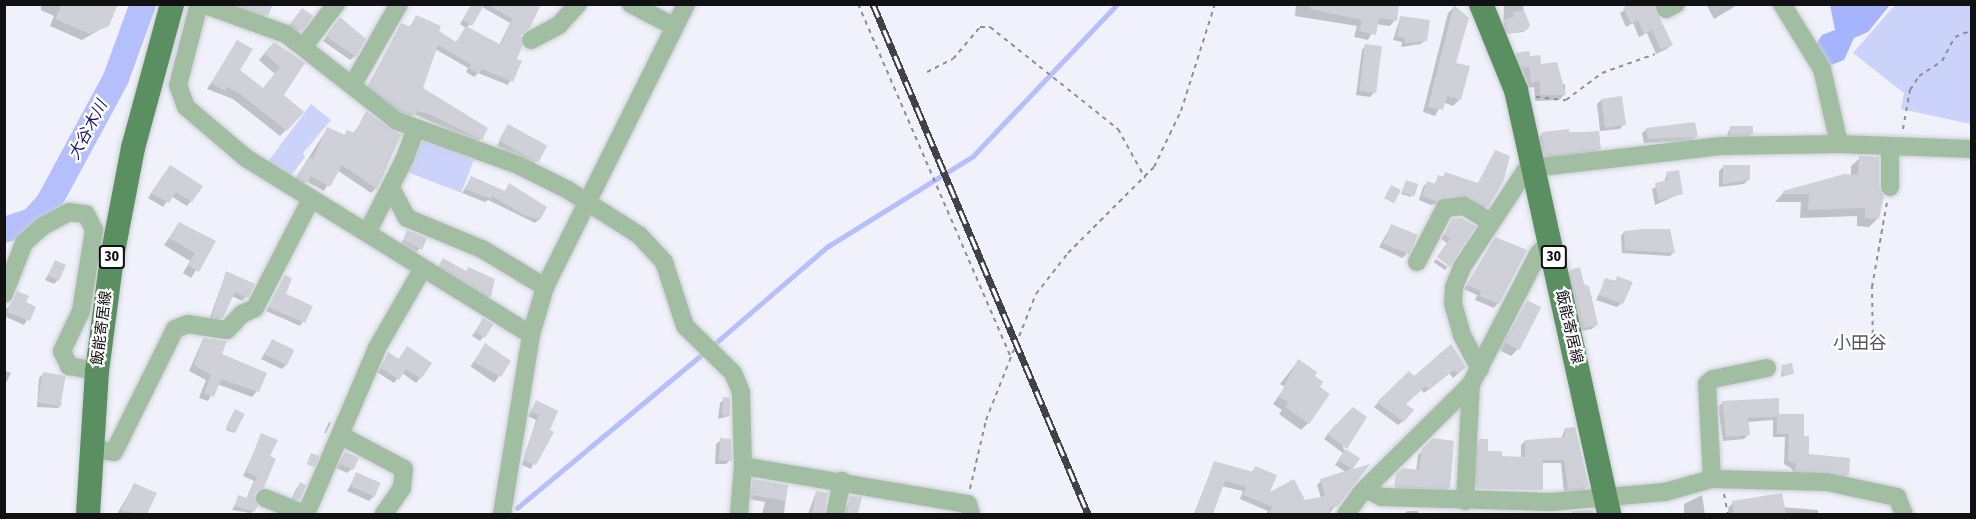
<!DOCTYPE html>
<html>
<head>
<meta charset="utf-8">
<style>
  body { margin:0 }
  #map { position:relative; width:1976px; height:519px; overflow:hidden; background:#f0f1fa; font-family:"Fira Sans Condensed","Noto Sans JP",sans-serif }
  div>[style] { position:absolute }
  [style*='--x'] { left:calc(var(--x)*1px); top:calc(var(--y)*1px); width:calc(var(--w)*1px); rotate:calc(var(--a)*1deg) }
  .green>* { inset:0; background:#cbd3fa; transform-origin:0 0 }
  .forest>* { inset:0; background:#a6b4fe }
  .shadow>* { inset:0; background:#0003; transform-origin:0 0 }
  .stream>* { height:4.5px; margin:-2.25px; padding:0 2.25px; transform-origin:2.25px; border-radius:2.25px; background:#b4bffc }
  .river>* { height:26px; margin:-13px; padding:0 13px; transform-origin:13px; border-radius:13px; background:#b4bffc }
  .building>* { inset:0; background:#cfd0d8; transform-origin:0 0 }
  .path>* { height:2px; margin-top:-1px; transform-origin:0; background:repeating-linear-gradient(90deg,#8e8e95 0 4.5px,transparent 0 9px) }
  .roads { filter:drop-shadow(0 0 2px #cccdd5) drop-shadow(0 0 2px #cccdd5) }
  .minor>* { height:18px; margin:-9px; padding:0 9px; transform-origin:9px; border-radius:9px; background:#a1bea3 }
  .major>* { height:24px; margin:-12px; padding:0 12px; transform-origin:12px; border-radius:12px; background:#5a9061 }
  .rail>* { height:7px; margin-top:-3.5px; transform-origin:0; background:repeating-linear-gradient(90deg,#fff 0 14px,#414246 0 28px); box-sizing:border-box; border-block:2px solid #414246 }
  span { translate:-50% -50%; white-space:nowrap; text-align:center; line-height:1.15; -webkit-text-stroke:4.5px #fff; paint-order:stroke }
  .shield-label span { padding:2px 4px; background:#fff; border:2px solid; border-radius:4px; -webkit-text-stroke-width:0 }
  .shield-label { font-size:14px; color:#111114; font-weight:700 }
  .street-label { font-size:15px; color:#111114 }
  .water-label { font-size:16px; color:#1d186b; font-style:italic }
  .quarter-label { font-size:18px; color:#55565d }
  .frame { position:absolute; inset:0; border:6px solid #111114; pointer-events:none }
</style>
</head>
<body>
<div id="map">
  <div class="green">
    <i style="clip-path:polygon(1895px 5px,1971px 5px,1971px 124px,1901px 109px,1904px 93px,1853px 53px)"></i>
    <i style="clip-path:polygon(311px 104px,331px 120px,303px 153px,305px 157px,289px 178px,267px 163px)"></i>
    <i style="left:419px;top:138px;width:59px;height:36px;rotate:21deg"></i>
  </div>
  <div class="forest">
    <i style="clip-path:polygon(1830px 5px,1890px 5px,1868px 32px,1854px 38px,1844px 60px,1826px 67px,1816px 44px,1822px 35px,1835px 30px)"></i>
  </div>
  <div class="shadow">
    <i style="clip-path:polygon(41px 4px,117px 4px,108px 25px,82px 40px,50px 26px,54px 16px,41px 10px)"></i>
    <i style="clip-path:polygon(222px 4px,272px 4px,263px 19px)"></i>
    <i style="clip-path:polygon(evenodd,472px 4px,540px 5px,520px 35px,515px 59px,520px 62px,508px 85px,478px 73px,474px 77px,466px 72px,468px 68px,435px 49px,421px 89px,481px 139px,477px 143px,414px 114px,410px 119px,366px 89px,401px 25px,409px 28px,416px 17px,455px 44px,466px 28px,460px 24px,472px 4px,482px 7px,510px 23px,499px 46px,467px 28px,482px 7px)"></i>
    <i style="clip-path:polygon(1296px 4px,1398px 4px,1395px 20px,1390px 26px,1376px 24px,1368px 40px,1354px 37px,1357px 26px,1295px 16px)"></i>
    <i style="clip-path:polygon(1504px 4px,1523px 4px,1526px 30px,1523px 32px,1503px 34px)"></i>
    <i style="clip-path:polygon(1634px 4px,1671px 45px,1667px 49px,1656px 54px,1647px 33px,1639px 37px,1633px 23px,1626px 27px,1620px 13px)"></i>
    <i style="clip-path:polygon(1706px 4px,1739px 4px,1714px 19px)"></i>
    <i style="clip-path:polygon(1454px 7px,1454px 64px,1468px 67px,1459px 100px,1453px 106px,1443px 102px,1435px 116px,1423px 112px,1448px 13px)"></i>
    <i style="clip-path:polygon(298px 14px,311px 16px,295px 35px,287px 28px)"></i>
    <i style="clip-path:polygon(1400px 18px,1425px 40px,1421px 44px,1401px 47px,1402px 42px,1393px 40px)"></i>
    <i style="clip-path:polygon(336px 23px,355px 56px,350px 60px,323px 41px)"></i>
    <i style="clip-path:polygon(238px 42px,238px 70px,262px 90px,275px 74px,259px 60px,268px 49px,303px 63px,282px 95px,286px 130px,280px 136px,233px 99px,207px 89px)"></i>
    <i style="clip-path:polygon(1366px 45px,1375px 92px,1370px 97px,1356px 95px,1362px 50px)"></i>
    <i style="clip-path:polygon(1517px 54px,1539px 66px,1559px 84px,1565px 84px,1565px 94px,1559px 100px,1535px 101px,1534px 87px,1525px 88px,1523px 73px,1516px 73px,1511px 60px)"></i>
    <i style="clip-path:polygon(1602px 99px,1624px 124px,1620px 129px,1600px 131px,1597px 104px)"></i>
    <i style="clip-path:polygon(367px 113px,376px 188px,371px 193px,337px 170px,324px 191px,306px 181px,301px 187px,293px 182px,327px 129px,343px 136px,348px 132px,353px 134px)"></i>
    <i style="left:508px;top:126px;width:41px;height:23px;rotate:29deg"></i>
    <i style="clip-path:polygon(1730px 128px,1751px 134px,1747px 138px,1726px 138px)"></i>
    <i style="clip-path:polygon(1647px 129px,1696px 137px,1692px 141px,1644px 143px,1642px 133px)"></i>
    <i style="clip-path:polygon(1598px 132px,1600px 148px,1593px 155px,1538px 161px,1536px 140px,1543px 133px)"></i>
    <i style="clip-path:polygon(1496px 152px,1487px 206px,1483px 210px,1459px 198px,1431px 205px,1419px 200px,1423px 187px,1427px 183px,1433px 185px,1445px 174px,1477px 185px)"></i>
    <i style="clip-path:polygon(1860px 158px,1878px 218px,1869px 227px,1857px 226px,1857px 216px,1800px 218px,1801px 202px,1775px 202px,1784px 192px,1851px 176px,1851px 166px)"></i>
    <i style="clip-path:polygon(1723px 167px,1748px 180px,1744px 184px,1719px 187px,1719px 171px)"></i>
    <i style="clip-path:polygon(166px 171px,191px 201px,187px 206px,171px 196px,163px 207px,148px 198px)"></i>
    <i style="clip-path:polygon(1667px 173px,1682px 193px,1655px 205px,1652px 189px,1664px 183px)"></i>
    <i style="clip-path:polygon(471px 178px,504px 192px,509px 185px,539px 219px,535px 223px,488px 200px,485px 202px,462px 193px)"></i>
    <i style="clip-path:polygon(1405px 184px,1416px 185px,1411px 197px,1401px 194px)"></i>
    <i style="clip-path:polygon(1453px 220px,1450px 265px,1438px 256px,1447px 243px,1441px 239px)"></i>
    <i style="clip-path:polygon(179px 224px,214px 242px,191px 278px,183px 273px,190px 261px,164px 245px)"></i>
    <i style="clip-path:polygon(1391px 226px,1407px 254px,1402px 258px,1379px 247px)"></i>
    <i style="clip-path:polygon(408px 232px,425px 239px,416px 254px,400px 245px)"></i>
    <i style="clip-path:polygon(1624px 232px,1674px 252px,1670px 256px,1622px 253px,1621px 236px)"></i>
    <i style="clip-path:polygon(1495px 239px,1498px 303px,1494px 308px,1475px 300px,1477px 295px,1464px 289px)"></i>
    <i style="left:1436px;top:259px;width:14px;height:4px;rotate:34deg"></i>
    <i style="clip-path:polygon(443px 260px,465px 272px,493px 280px,490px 296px,486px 301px,436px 270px)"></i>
    <i style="clip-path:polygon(55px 262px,58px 280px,54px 284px,45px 280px)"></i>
    <i style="clip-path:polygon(1571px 271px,1596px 325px,1592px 329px,1581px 331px,1567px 275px)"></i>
    <i style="clip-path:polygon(226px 273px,246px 297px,242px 301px,232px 296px,222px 317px,218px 321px,209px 320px)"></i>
    <i style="clip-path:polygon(285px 277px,284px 294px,311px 307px,300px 326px,266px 311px)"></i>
    <i style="clip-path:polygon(1618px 278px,1622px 303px,1617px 307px,1596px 300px,1606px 280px,1614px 282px)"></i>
    <i style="clip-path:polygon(18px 292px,24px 303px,34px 308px,24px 325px,4px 316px,4px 307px,8px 308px)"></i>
    <i style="clip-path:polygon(1527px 302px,1518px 349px,1511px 356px,1499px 350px)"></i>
    <i style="clip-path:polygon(483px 320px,484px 336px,480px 341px,472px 336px)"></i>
    <i style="clip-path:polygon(203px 339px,257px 391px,252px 397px,217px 384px,208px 401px,199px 398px,206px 380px,189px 371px)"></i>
    <i style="clip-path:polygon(272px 341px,286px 365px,282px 369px,261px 359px)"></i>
    <i style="left:485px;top:345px;width:29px;height:26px;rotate:34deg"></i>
    <i style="clip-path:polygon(1450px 347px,1460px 372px,1453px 378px,1449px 373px,1424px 393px,1421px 389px,1404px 404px,1403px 421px,1398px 425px,1374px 407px,1409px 373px,1414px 378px)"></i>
    <i style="clip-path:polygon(407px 348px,420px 378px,416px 383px,402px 373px,394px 383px,377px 372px,389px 354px,398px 360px)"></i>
    <i style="clip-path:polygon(1298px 361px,1308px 423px,1301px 430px,1279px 414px,1282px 410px,1273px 404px,1285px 387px,1280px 384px)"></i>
    <i style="clip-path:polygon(1782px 366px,1792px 374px,1781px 377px)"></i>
    <i style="clip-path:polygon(4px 370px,11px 373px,4px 387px)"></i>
    <i style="clip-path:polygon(43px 374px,62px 404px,58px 408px,37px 407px,39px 378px)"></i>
    <i style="clip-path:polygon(724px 399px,729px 416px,718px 419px,720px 403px)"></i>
    <i style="clip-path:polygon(536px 402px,556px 412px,531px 469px,522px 465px,536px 420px,528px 416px)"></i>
    <i style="clip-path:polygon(1722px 403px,1778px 415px,1802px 438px,1808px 455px,1847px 474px,1843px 479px,1792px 474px,1792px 469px,1784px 464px,1785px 437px,1773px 437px,1773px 420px,1747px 422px,1748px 435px,1744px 439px,1723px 441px,1718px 407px)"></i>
    <i style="clip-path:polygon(234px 413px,243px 415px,234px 433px,226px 430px)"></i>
    <i style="clip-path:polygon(329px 422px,331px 423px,326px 433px,324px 433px)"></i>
    <i style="clip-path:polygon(1336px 424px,1344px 450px,1358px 458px,1349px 472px,1366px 467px,1329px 514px,1266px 514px,1268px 511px,1240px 499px,1243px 491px,1221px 486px,1211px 514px,1194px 514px,1214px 463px,1250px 473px,1255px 468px,1267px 496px,1304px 502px,1321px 498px,1317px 485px,1321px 481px,1347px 473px,1335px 465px,1343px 453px,1324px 439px)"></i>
    <i style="clip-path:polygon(1565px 429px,1587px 487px,1583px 491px,1564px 493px,1561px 463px,1542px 463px,1539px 492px,1539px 489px,1474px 487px,1476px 444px,1480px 440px,1486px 452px,1500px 458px,1521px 458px,1521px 445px,1525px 441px,1561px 439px)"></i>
    <i style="clip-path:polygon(262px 435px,276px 441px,253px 494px,255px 509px,251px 513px,232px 510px,239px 497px,246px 499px,254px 481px,243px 476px)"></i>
    <i style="clip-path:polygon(721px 440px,730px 460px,726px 464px,715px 464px,716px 444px)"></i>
    <i style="clip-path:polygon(1431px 441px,1449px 487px,1444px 492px,1395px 490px,1397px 475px,1416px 471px,1418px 455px)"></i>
    <i style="clip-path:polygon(345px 453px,352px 469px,347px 473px,336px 468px)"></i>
    <i style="clip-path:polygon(357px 474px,374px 496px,369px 501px,347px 491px)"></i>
    <i style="clip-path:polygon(754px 481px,787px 486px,784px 514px,762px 514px,765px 502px,748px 499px)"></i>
    <i style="clip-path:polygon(300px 484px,298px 499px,290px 502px,296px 489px)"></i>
    <i style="clip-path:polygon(134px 485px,155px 494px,146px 514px,117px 514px)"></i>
    <i style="clip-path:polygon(1473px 490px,1539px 492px,1473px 492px)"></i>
    <i style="clip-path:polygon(816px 492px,826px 494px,823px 514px,808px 514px)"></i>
    <i style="clip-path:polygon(1702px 495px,1705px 514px,1684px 514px,1684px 504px)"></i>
    <i style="clip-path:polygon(851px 497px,860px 499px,857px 514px,843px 514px)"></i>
    <i style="clip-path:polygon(1733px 503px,1818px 510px,1818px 514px,1729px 514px,1728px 508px)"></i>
    <i style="clip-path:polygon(1407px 511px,1418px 511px,1418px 514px,1404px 514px)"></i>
  </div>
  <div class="stream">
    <i style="--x:711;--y:347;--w:153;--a:-40.8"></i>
    <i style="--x:827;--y:247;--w:172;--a:-31.9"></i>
    <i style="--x:973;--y:156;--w:209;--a:-46.5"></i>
    <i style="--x:517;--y:508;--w:244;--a:-39.7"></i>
  </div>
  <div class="river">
    <i style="--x:4;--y:230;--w:29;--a:-18"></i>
    <i style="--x:32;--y:221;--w:23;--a:-47"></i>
    <i style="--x:48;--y:204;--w:143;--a:-61.6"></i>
    <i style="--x:116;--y:78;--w:79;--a:-70"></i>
  </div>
  <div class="building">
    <i style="clip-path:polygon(62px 4px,118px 4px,109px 26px,90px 34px,55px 19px)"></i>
    <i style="clip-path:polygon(237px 4px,273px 4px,268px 16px)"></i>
    <i style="clip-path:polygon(472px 4px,485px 4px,472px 26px,463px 20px)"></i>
    <i style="clip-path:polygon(487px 4px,541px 4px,530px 28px,521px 35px,522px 47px,517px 59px,522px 61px,513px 82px,482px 69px,479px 74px,469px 68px,471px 64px,438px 45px,423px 88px,488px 128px,482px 140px,429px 114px,417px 111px,415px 116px,403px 111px,369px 85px,401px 23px,411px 27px,416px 15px,441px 26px,439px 31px,456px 42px,466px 26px,501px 45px,512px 19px)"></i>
    <i style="clip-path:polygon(1311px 4px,1399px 4px,1397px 21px,1379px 18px,1376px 35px,1359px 31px,1362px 20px,1310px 9px)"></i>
    <i style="clip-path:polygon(1630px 4px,1653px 4px,1673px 45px,1661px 50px,1652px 30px,1644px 34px,1638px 20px,1631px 23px,1623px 8px)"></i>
    <i style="clip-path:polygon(1454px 5px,1469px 18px,1456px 63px,1470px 66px,1461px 100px,1447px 96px,1443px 110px,1428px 107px)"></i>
    <i style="left:302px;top:8px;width:14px;height:19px;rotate:36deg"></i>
    <i style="clip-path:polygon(1524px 10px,1530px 25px,1527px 30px,1509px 34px,1504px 20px,1514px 16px,1513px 12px)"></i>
    <i style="clip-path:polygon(1400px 16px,1430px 20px,1427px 41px,1405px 43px,1405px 38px,1397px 36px)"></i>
    <i style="clip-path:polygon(340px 17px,366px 39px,356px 57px,326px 36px)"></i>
    <i style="clip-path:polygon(237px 40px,253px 49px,240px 70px,263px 88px,280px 67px,264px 53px,274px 42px,305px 63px,284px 95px,304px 112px,287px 131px,239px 93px,227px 87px,225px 91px,211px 83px)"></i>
    <i style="left:1365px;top:44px;width:17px;height:47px;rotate:7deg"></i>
    <i style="clip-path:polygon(1529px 51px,1530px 56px,1540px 55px,1541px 64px,1557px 62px,1566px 95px,1540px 95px,1540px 81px,1531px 83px,1529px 67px,1522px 68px,1516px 53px)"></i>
    <i style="left:1622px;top:96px;width:29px;height:21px;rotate:82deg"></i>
    <i style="clip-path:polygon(366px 111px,401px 135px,377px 189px,342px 165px,330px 187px,311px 176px,307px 183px,297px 176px,310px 157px,313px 159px,327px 127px,345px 135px,347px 130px,355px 133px)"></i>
    <i style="clip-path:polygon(1695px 122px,1698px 137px,1648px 139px,1646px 128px)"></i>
    <i style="left:508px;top:124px;width:45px;height:19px;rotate:29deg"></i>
    <i style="left:1753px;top:126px;width:8px;height:23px;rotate:90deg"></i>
    <i style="clip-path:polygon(1569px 129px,1569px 133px,1599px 131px,1601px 149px,1545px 155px,1542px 132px)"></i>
    <i style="clip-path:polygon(1495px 150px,1510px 156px,1504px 180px,1488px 207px,1464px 195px,1436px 201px,1422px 196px,1427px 181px,1435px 184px,1438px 175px,1443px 177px,1445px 172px,1478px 183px)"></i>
    <i style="clip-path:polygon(1859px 156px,1879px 157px,1879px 187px,1884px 196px,1879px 219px,1865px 218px,1865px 208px,1808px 210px,1809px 194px,1784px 194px,1783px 191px,1844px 174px,1858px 175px)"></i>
    <i style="clip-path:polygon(170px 165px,203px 186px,192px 202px,176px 192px,169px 203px,151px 193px)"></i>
    <i style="clip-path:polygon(1723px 165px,1750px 165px,1750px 180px,1723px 184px)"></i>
    <i style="clip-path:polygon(1679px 170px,1683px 194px,1659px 201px,1655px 183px,1668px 180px,1666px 172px)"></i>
    <i style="clip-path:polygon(471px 176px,505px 191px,509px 183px,547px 207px,540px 220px,526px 216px,492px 196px,491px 199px,465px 189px)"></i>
    <i style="left:1406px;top:180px;width:13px;height:13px;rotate:18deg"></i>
    <i style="left:1391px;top:185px;width:11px;height:15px;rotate:27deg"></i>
    <i style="clip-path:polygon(1461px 218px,1476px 226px,1450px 267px,1437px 257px,1450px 238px,1444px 235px,1452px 219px)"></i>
    <i style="clip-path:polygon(179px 222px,216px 241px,199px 272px,188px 265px,195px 253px,169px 238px)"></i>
    <i style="left:1391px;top:224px;width:29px;height:21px;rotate:22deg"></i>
    <i style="clip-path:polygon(1643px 229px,1670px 229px,1675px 253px,1625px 250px,1624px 231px)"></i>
    <i style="clip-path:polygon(407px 230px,427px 238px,422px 250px,403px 240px)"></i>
    <i style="clip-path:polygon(1495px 237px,1527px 250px,1499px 304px,1479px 296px,1481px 291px,1467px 285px)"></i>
    <i style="clip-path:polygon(443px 258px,466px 271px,468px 267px,495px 279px,491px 297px,439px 265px)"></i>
    <i style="left:55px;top:260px;width:12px;height:17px;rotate:24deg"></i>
    <i style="clip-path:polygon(1580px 267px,1584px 284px,1589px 286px,1598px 325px,1584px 328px,1570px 270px)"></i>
    <i style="clip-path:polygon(226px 271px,255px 284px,248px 298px,235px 292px,223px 318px,212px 316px)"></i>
    <i style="clip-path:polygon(285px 275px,292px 278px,286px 294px,313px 306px,305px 323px,268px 307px)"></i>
    <i style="clip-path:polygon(1617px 276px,1633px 282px,1623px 304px,1599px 295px,1605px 278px,1616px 281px)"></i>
    <i style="clip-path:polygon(17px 291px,29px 296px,26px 302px,36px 307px,30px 321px,7px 312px)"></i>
    <i style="left:1527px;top:300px;width:16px;height:48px;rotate:27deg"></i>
    <i style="left:483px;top:318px;width:12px;height:16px;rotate:31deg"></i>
    <i style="clip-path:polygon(203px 338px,227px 341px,222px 354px,267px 373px,259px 392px,221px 379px,214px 397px,204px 393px,211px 375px,194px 365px)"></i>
    <i style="left:272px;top:339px;width:25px;height:17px;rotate:26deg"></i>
    <i style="clip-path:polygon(485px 343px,511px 361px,501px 377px,474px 362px)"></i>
    <i style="clip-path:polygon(1451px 344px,1466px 367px,1458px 374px,1454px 370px,1429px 390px,1426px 386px,1406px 404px,1414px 410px,1404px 422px,1377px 402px,1409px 371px,1414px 376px)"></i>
    <i style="clip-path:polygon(407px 346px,432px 363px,421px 379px,406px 369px,399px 380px,381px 368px,388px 352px,399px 359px)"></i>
    <i style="clip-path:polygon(1298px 359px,1317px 372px,1315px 376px,1323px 382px,1320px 387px,1330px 394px,1309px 424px,1285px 407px,1288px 402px,1279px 397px)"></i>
    <i style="left:1792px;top:363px;width:11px;height:11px;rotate:80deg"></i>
    <i style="left:43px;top:372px;width:23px;height:31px;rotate:10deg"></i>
    <i style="clip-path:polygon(723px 397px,730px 398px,730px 416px,722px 415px)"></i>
    <i style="clip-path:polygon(1779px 398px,1779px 414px,1804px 414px,1804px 436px,1809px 436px,1809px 454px,1850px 458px,1849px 475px,1795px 470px,1796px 464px,1788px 460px,1789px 434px,1777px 434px,1777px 417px,1748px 418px,1750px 435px,1726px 437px,1722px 401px)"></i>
    <i style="clip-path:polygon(536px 400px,558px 411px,550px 430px,554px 432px,536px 465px,525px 461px,524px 455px,539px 415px,531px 412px)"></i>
    <i style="clip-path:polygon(1353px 407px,1367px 417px,1347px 449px,1327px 434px)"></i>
    <i style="left:235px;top:409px;width:11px;height:21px;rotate:27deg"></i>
    <i style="clip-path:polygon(1575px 427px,1589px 487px,1568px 489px,1564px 460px,1543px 460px,1543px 490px,1477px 489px,1479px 439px,1488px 439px,1488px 451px,1502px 451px,1502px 456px,1525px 457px,1525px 440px,1565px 437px,1565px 428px)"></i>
    <i style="clip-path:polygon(261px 433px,278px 440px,270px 456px,276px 459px,264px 487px,255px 493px,258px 506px,254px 512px,235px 506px,238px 495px,247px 498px,257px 477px,246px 472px)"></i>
    <i style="clip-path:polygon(720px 438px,731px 439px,732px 461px,719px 460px)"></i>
    <i style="clip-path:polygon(1433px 438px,1454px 441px,1450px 488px,1394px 486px,1396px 474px,1403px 468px,1419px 470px,1422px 449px)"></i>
    <i style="clip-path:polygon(1345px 449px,1360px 458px,1353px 469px,1370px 464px,1338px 506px,1329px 508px,1331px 514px,1268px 514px,1273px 507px,1243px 495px,1246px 487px,1225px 481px,1213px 514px,1195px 514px,1214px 461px,1253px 472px,1255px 466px,1277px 475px,1270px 492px,1294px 479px,1305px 500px,1325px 496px,1320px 479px,1352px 469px,1338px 460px)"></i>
    <i style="left:345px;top:452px;width:15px;height:13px;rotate:23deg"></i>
    <i style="left:311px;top:453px;width:9px;height:12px;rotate:21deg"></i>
    <i style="left:356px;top:472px;width:27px;height:15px;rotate:24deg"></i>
    <i style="left:753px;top:479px;width:36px;height:16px;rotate:10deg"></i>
    <i style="clip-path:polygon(300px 482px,306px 485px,300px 500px,293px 497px)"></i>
    <i style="clip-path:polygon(134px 483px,157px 493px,147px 514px,121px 511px)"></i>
    <i style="left:816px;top:491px;width:12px;height:23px;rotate:9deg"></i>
    <i style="clip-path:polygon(1782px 493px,1786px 514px,1734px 514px,1732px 501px)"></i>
    <i style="clip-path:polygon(850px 496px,862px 497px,858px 514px,847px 514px)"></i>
    <i style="clip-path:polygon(1593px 510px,1595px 514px,1572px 514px,1572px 511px)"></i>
  </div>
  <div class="path">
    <i style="--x:858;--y:4;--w:383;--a:66.6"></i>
    <i style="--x:927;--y:72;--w:29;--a:-27"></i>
    <i style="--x:953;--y:59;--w:42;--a:-49.8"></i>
    <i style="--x:980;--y:27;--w:10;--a:0"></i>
    <i style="--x:990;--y:27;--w:164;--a:38.6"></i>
    <i style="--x:1118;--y:129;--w:56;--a:61.1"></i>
    <i style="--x:1536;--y:97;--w:30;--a:6"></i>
    <i style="--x:1566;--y:100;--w:45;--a:-36.9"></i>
    <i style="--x:1602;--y:73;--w:56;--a:-19.7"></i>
    <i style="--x:1903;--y:129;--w:40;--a:-80"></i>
    <i style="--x:1910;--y:90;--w:17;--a:-57"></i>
    <i style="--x:1919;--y:76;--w:27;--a:-33"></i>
    <i style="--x:1942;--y:61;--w:27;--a:-62"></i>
    <i style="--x:1955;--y:37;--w:18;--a:-22"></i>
    <i style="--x:1873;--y:352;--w:65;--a:-90.9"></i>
    <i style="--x:1872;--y:287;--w:86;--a:-80"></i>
    <i style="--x:970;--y:489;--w:71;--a:-76.9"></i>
    <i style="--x:986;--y:420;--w:136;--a:-68.4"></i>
    <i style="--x:1036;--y:294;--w:52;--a:-52"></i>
    <i style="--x:1068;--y:253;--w:122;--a:-45"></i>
    <i style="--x:1154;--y:167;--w:62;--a:-64.3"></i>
    <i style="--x:1181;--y:111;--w:112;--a:-72.4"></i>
    <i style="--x:1724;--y:494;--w:20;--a:79"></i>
  </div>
  <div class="roads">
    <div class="minor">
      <i style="--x:199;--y:4;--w:84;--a:104.5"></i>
      <i style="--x:178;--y:85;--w:23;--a:70"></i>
      <i style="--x:186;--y:107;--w:79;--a:40.4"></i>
      <i style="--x:246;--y:158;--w:335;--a:31.8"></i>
      <i style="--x:203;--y:4;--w:88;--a:19.9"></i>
      <i style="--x:286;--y:34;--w:141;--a:38.1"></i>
      <i style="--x:397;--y:121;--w:129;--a:20"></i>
      <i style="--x:518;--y:165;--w:56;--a:26.6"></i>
      <i style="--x:568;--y:190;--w:84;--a:32.4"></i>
      <i style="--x:639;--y:235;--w:37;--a:47"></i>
      <i style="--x:664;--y:262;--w:67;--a:71.8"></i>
      <i style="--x:685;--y:326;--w:67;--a:44.4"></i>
      <i style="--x:733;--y:373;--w:21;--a:67"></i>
      <i style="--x:741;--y:392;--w:74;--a:88.5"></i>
      <i style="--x:743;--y:466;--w:48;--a:94.8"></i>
      <i style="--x:631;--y:4;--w:47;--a:27.6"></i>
      <i style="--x:1664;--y:4;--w:5;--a:68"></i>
      <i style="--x:1666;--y:9;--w:11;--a:-27"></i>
      <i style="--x:1782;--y:4;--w:76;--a:58.4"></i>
      <i style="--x:1822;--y:69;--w:77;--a:77.2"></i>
      <i style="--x:531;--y:40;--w:32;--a:-28"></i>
      <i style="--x:559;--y:25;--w:28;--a:-48"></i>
      <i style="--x:304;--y:46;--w:53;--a:-52.7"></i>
      <i style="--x:352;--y:86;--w:95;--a:-60.2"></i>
      <i style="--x:1533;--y:168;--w:189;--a:-6.7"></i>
      <i style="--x:1721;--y:146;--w:118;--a:-1"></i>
      <i style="--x:1839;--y:144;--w:133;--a:2.2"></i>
      <i style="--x:1890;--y:187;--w:40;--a:-90"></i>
      <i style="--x:391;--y:188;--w:34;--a:62"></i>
      <i style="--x:407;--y:218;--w:81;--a:22.5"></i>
      <i style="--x:482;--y:249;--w:74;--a:31.1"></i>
      <i style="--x:367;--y:233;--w:84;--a:-63.1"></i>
      <i style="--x:405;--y:158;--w:30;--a:-70"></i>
      <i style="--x:1417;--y:262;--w:61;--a:-62.6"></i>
      <i style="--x:1445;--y:208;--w:19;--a:-6"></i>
      <i style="--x:1464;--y:206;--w:31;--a:31"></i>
      <i style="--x:4;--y:294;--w:55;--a:-68.6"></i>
      <i style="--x:24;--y:243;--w:25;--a:-42"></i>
      <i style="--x:43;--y:226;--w:30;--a:-28"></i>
      <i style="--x:69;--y:212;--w:17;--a:7"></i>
      <i style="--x:86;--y:214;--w:18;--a:63"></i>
      <i style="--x:94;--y:230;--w:82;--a:99.1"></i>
      <i style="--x:81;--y:311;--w:44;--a:115.4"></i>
      <i style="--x:62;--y:351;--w:17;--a:65"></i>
      <i style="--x:69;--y:366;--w:28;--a:10"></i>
      <i style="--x:1480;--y:369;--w:38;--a:-118"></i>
      <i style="--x:1462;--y:335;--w:33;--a:-106"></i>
      <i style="--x:1453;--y:303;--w:16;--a:-86"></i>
      <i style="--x:1454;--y:287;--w:22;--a:-68"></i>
      <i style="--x:1462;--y:267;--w:127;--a:-56.6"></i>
      <i style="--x:340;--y:435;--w:72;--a:28"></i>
      <i style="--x:404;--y:469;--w:19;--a:96"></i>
      <i style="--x:402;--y:488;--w:32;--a:125"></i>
      <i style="--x:91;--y:449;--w:23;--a:7"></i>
      <i style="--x:114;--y:452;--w:137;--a:-63.6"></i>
      <i style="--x:175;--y:329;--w:14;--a:-21"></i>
      <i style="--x:188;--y:324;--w:39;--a:9"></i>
      <i style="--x:227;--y:330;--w:22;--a:-47"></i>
      <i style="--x:242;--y:314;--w:14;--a:-25"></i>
      <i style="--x:255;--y:308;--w:123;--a:-62.8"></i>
      <i style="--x:743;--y:466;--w:228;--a:9.6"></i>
      <i style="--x:968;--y:504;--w:10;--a:73"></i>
      <i style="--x:1712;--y:479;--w:95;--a:-93"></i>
      <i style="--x:1707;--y:384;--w:8;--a:-40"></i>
      <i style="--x:1713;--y:379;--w:55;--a:-11.5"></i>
      <i style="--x:1366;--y:489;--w:18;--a:27"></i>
      <i style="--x:1382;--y:497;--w:169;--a:1.7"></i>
      <i style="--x:1551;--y:502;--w:114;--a:-5"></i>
      <i style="--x:1665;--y:492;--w:49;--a:-15.5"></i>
      <i style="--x:1712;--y:479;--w:115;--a:1.5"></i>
      <i style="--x:1827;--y:482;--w:72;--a:12.1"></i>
      <i style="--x:1897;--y:497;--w:18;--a:68"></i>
      <i style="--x:265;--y:498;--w:42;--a:22.3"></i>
      <i style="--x:1465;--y:501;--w:117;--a:-87.1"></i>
      <i style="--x:306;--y:514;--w:181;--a:-66.8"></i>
      <i style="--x:377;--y:348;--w:92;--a:-60.1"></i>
      <i style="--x:502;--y:514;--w:181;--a:-80.8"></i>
      <i style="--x:531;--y:335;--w:50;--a:-73.7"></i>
      <i style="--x:545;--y:287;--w:316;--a:-63.5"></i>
      <i style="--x:835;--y:514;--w:34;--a:-78"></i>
      <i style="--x:1346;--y:514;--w:27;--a:-54"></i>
      <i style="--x:1362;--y:492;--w:153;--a:-44.7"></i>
      <i style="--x:1471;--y:384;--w:146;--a:-62.7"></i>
      <i style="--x:1538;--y:254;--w:17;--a:-45"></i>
    </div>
    <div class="major">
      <i style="--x:1481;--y:4;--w:93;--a:67.9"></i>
      <i style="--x:1516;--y:90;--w:434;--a:77.6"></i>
      <i style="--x:88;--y:514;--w:143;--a:-86.4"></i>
      <i style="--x:97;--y:371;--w:115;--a:-82.5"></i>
      <i style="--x:112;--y:257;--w:111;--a:-79.1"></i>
      <i style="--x:133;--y:148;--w:149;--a:-74.8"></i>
    </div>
  </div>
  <div class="rail">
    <i style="--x:873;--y:4;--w:553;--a:67.14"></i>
  </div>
  <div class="shield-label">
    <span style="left:112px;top:257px">30</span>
    <span style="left:1554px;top:257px">30</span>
  </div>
  <div class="street-label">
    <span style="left:1569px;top:327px;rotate:77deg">飯能寄居線</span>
    <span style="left:102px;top:328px;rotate:-83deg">飯能寄居線</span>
  </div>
  <div class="water-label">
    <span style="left:88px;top:130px;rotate:-62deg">大谷木川</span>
  </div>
  <div class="quarter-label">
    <span style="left:1860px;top:343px">小田谷</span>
  </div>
  <div class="frame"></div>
</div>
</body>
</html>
